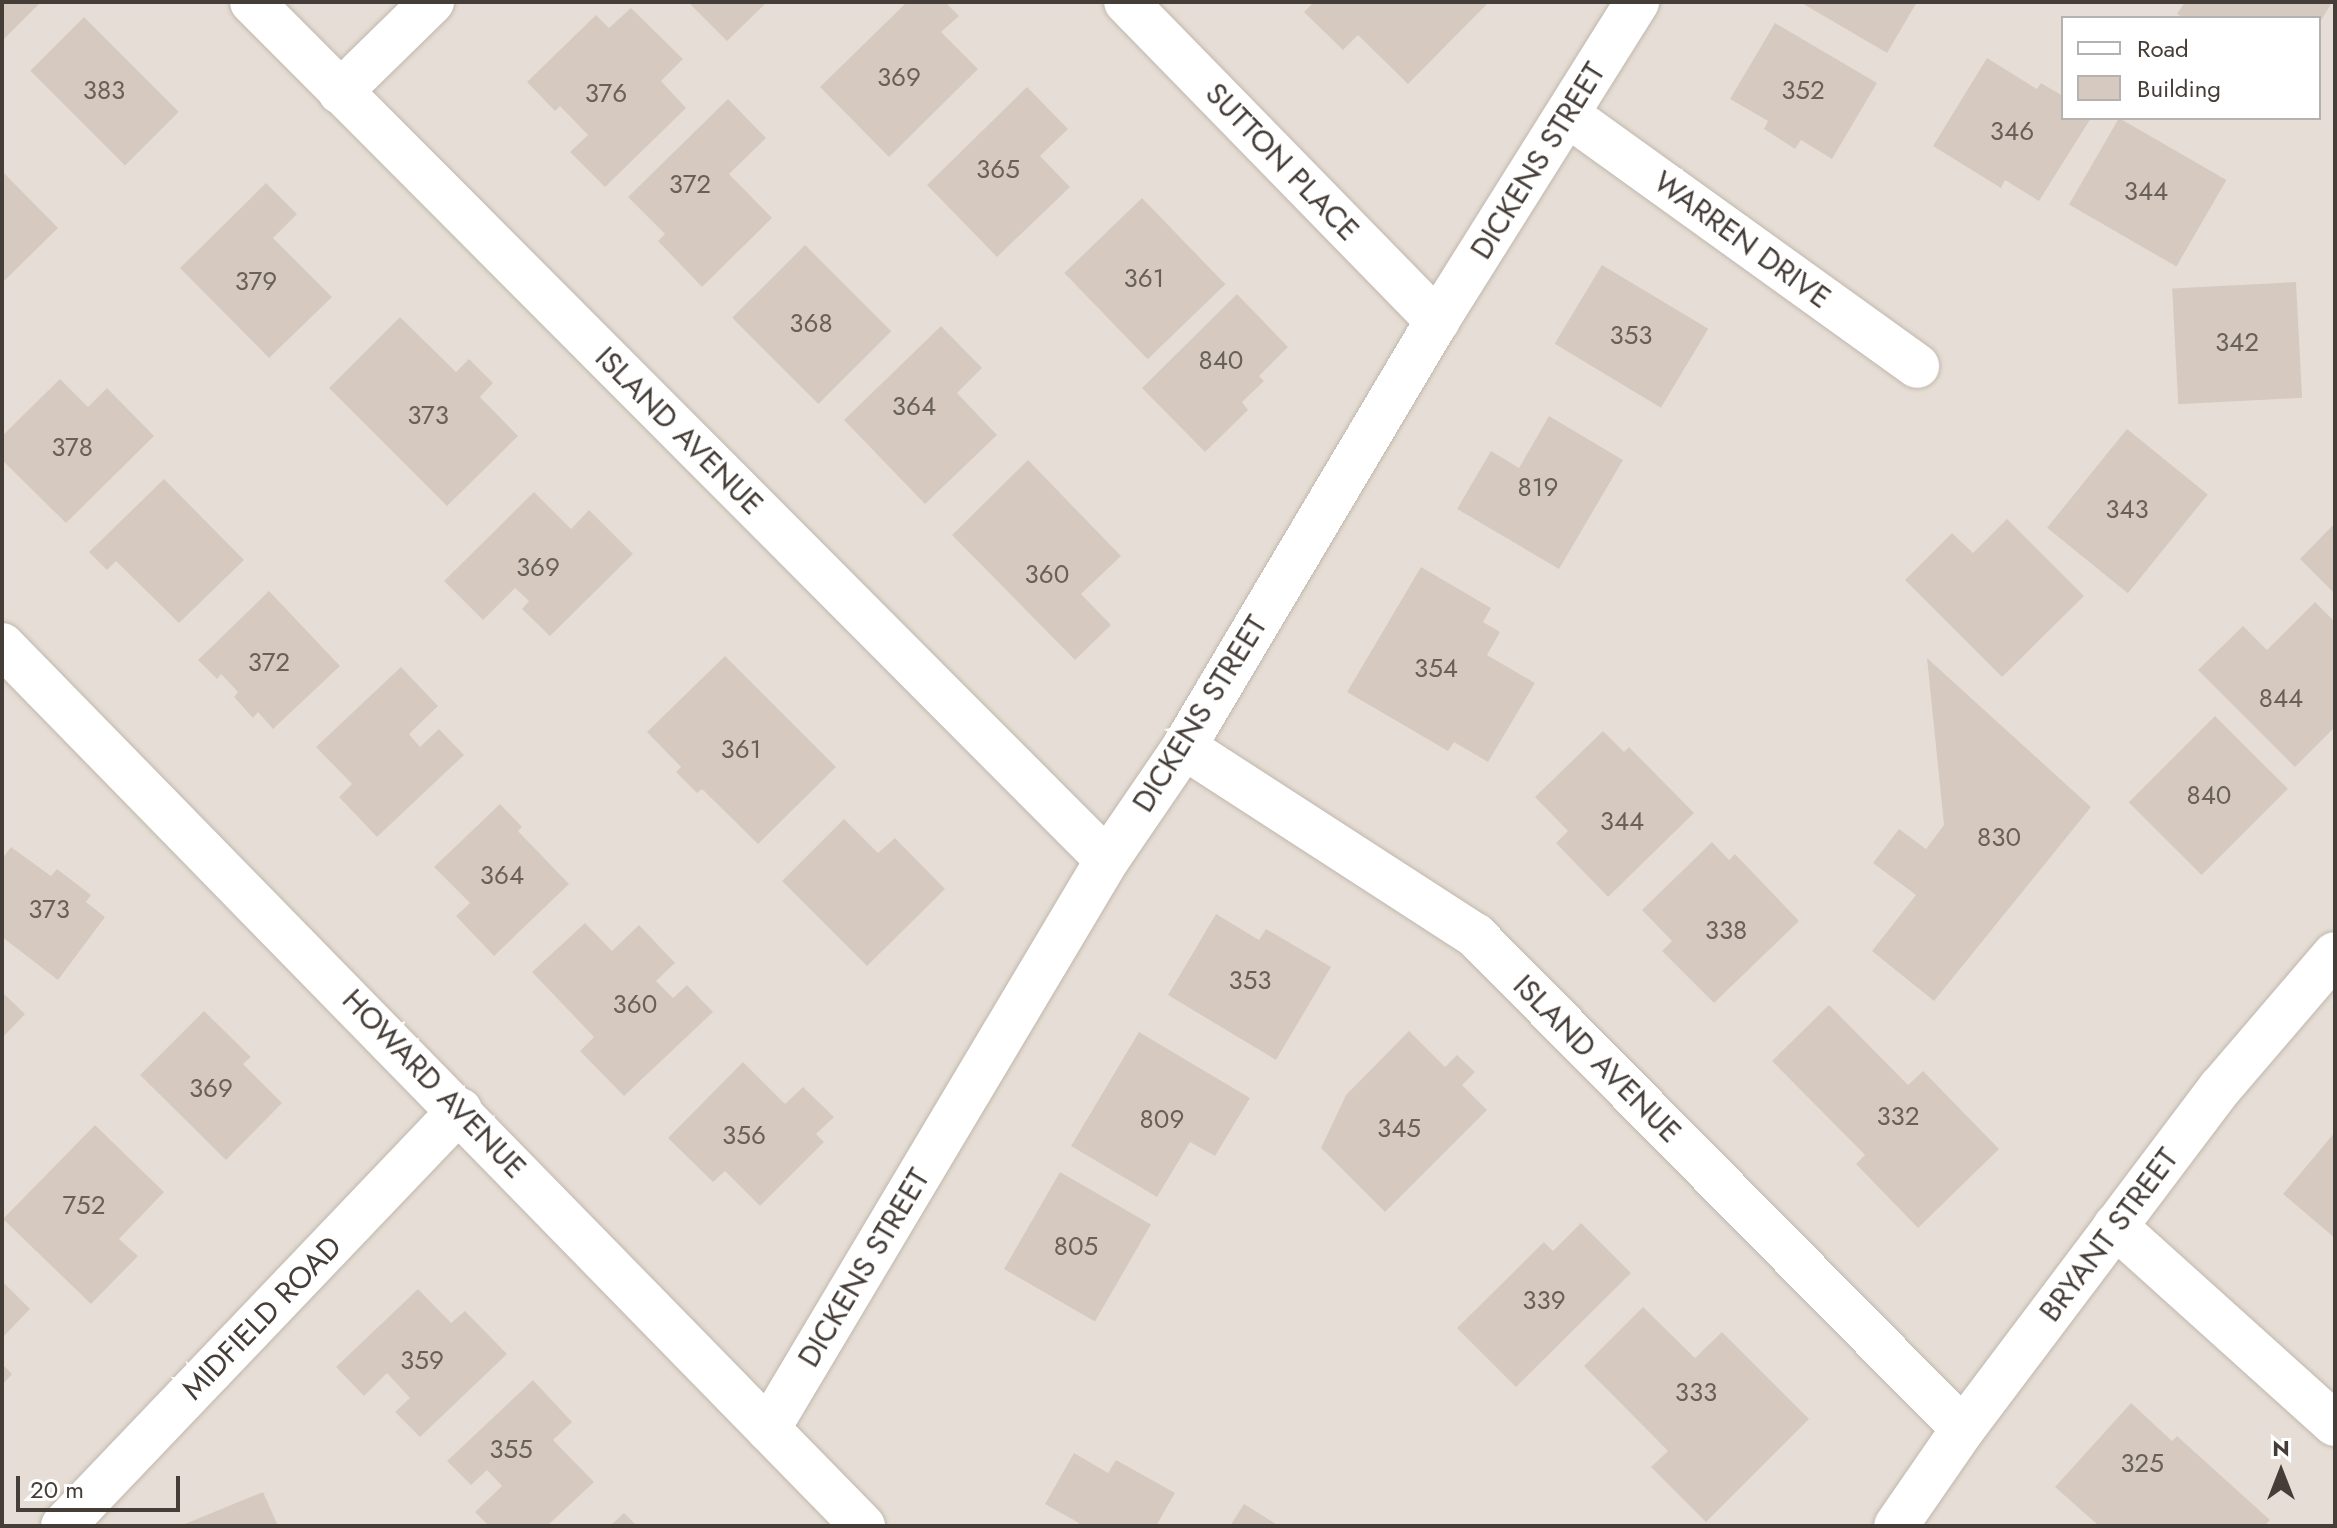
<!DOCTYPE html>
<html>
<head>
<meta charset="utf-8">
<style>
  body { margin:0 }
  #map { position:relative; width:2337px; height:1528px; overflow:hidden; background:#f2ede7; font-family:Jost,sans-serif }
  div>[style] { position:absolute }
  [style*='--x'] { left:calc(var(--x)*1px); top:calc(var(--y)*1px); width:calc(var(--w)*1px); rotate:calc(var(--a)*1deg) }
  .residential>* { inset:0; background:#e6ded6 }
  .building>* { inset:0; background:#d6cac0; transform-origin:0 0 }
  .roads { filter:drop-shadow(0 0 2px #c0b6ad) drop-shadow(0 0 2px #c0b6ad) }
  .minor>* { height:44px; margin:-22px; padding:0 22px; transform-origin:22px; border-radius:22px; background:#fff }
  span { translate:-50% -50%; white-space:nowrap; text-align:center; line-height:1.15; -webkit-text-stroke:8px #fff; paint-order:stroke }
  .number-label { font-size:26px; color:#696059 }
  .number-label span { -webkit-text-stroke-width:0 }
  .street-label { font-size:30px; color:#453d37 }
  .frame { position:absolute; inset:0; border:4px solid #453d37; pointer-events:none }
  .legend { position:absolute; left:2061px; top:16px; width:260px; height:104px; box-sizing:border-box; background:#fff; border:2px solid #b5b1af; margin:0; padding:10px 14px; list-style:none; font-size:24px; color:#453d37 }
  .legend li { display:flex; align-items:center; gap:16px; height:40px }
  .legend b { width:40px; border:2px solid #b5b1af }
  .north { position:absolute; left:2241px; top:1432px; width:80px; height:80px; -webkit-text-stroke:6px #fff; paint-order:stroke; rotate:0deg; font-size:22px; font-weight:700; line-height:32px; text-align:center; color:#453d37 }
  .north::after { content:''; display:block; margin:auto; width:28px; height:36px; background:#453d37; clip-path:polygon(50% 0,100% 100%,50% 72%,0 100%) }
  .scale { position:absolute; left:16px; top:1476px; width:164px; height:36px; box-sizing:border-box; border:4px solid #453d37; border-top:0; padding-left:10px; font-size:24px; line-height:28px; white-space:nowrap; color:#453d37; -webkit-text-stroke:6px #fff; paint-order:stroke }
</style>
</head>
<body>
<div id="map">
  <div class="residential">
    <i style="clip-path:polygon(evenodd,2px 2px,2335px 2px,2335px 1526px,2px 1526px,2px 2px,2063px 18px,2319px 18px,2319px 118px,2063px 118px,2063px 18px)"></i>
  </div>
  <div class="building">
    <i style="clip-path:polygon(2px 2px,41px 2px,2px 41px)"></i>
    <i style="clip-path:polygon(688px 2px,767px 2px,727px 41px)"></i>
    <i style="clip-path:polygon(907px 2px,945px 2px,959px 16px,941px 32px,978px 69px,889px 157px,820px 87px)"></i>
    <i style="clip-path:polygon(1314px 2px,1489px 2px,1408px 84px,1358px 35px,1343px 50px,1304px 12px)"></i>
    <i style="clip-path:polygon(1800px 2px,1917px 2px,1887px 53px)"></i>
    <i style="clip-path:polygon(2185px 2px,2332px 2px,2319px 24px,2319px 18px,2184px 18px,2177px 14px)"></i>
    <i style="clip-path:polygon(631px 8px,683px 59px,661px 81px,686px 108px,605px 187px,570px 152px,588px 135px,560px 106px,555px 111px,527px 82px,596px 15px,609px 28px)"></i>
    <i style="left:84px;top:17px;width:134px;height:76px;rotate:45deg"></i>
    <i style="clip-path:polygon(1775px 23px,1877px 83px,1832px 159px,1801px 140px,1795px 149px,1764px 129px,1768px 121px,1730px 99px)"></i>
    <i style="clip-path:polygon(1987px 58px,2037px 89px,2041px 83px,2063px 96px,2063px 118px,2091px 118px,2039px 201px,2005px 180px,2001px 188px,1933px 146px)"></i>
    <i style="clip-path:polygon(1027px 87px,1068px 129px,1040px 156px,1070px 187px,997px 257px,927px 185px)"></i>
    <i style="clip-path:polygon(728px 99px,766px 138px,729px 174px,772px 218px,702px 287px,658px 241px,665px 234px,628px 197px)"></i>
    <i style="left:2119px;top:118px;width:124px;height:100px;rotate:30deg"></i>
    <i style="clip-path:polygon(2px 171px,58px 228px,2px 283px)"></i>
    <i style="clip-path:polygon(266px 183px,297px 214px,273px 238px,332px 297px,269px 358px,180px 268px)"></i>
    <i style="left:1142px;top:198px;width:120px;height:108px;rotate:46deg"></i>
    <i style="left:805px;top:245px;width:122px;height:103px;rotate:45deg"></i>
    <i style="left:1602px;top:265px;width:124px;height:92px;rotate:31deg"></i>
    <i style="left:2296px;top:282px;width:116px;height:124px;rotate:87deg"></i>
    <i style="clip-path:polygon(1237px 294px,1288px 347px,1259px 376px,1264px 381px,1242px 402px,1248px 410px,1205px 452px,1142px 388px)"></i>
    <i style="clip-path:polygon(400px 317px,456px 372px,469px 359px,493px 383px,480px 397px,518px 436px,447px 506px,329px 388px)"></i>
    <i style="clip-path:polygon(941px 326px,982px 368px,957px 393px,997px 435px,925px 504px,844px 420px)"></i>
    <i style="clip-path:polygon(60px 379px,88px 407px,107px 388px,154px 436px,66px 523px,2px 460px,2px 436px)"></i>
    <i style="clip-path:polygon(1549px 416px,1623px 460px,1559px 569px,1457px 509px,1491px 451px,1519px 468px)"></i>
    <i style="left:2127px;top:429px;width:104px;height:127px;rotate:39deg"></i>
    <i style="clip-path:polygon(1028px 460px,1121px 556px,1081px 594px,1111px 625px,1075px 660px,952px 535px)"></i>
    <i style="clip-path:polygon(164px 479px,244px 560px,179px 623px,116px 561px,107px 570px,89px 552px)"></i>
    <i style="clip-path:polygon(534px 492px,571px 529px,589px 510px,633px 554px,550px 636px,522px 609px,529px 601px,515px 588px,483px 620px,444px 581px)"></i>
    <i style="clip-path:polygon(2007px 519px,2084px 596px,2002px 677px,1905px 580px,1952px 533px,1973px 553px)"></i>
    <i style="clip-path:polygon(2335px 523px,2335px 594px,2300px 559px)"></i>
    <i style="clip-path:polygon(1421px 567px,1491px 608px,1483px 622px,1500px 632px,1487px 655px,1535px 683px,1488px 762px,1454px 742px,1448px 751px,1347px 692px)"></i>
    <i style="clip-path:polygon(269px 591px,340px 666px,273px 729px,258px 712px,253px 718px,234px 697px,238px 692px,221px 674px,217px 679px,198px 660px)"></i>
    <i style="clip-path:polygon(2315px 602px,2335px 622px,2335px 727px,2295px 767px,2198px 670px,2243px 626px,2267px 650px)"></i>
    <i style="clip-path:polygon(725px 656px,836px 767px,758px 844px,702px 789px,697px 793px,676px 772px,681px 767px,647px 732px)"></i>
    <i style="clip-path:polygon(1927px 658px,2091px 807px,1934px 1001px,1872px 951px,1916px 895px,1873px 863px,1899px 829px,1926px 849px,1944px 825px)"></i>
    <i style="clip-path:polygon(401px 667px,438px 706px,409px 734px,420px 747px,439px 729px,464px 755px,377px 837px,339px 797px,352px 784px,316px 747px)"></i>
    <i style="left:2215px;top:716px;width:103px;height:122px;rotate:45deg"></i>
    <i style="clip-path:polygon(1603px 731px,1624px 752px,1629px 747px,1694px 813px,1608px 897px,1556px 843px,1568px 831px,1535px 797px)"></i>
    <i style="clip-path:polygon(500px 804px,522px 827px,518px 831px,569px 884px,494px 956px,456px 916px,470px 903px,434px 867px)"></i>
    <i style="clip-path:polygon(844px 819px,878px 853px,895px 838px,945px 889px,867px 966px,782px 881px)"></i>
    <i style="clip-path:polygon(1712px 842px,1729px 860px,1735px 854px,1799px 921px,1714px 1003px,1662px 951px,1672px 941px,1642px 910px)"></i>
    <i style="clip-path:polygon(11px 847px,51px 876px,57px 869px,91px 895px,86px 902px,105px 917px,58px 980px,2px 937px,2px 859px)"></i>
    <i style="clip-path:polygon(1216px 914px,1259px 940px,1266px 929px,1331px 967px,1276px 1060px,1168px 995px)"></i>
    <i style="clip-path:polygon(585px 923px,612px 951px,639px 925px,675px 963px,656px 981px,673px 998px,687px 985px,713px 1012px,624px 1096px,580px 1051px,594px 1037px,532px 972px)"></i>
    <i style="clip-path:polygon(2px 992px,25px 1014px,2px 1038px)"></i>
    <i style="clip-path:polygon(1829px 1005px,1908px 1085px,1923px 1071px,1999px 1149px,1918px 1228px,1856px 1164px,1865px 1155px,1772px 1061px)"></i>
    <i style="clip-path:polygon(204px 1011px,251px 1057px,243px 1064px,282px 1103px,226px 1160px,140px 1075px)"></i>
    <i style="clip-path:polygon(1409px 1031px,1445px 1067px,1457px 1055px,1475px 1072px,1462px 1085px,1487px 1110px,1385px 1212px,1321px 1148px,1346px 1095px)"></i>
    <i style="clip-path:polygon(1139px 1032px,1250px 1098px,1215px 1156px,1190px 1142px,1157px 1197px,1071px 1146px)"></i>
    <i style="clip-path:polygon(743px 1062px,785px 1104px,803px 1087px,834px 1117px,816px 1134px,824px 1142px,760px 1206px,725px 1171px,713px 1182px,668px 1138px)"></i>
    <i style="clip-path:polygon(95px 1125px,164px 1192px,119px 1239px,138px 1256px,91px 1304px,3px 1219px)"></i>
    <i style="clip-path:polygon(2335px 1132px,2335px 1238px,2283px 1194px)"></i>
    <i style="left:1060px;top:1172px;width:105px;height:112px;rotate:30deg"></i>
    <i style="clip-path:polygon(1581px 1223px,1631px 1273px,1516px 1387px,1457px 1328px,1544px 1242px,1553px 1251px)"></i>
    <i style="clip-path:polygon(2px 1281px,30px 1309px,2px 1338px)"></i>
    <i style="clip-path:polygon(418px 1289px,451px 1323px,465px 1311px,507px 1354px,420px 1437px,395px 1412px,410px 1398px,387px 1373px,364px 1396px,336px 1367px)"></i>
    <i style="clip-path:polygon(1643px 1307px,1695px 1358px,1722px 1332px,1809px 1419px,1706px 1522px,1651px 1467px,1668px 1451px,1584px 1366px)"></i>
    <i style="clip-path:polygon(2px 1364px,12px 1374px,2px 1385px)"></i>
    <i style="clip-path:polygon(533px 1380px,572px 1422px,553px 1440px,594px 1482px,547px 1526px,489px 1526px,475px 1512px,502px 1486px,487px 1470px,471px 1485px,447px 1461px)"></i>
    <i style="clip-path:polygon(2131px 1403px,2172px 1441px,2177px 1436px,2270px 1520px,2264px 1526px,2099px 1526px,2055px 1487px)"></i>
    <i style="clip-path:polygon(1074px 1453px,1108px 1473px,1116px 1460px,1175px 1493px,1156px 1526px,1078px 1526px,1079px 1523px,1045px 1504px)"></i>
    <i style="clip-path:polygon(263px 1492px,278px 1526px,180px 1526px)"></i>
    <i style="clip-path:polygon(1244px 1504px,1279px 1526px,1230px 1526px)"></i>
    <i style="clip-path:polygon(624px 1513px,637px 1526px,610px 1526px)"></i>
  </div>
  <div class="roads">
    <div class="minor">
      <i style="--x:252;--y:2;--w:1211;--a:45.1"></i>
      <i style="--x:1126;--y:2;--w:446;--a:45.7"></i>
      <i style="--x:340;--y:92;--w:129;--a:-44.4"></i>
      <i style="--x:1568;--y:115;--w:430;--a:35.7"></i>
      <i style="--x:2;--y:645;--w:1232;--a:45.66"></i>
      <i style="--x:1184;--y:747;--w:346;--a:32.9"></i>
      <i style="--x:1475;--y:935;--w:694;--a:45.35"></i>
      <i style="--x:2115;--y:1226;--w:296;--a:42"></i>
      <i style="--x:768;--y:1429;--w:662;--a:-59.21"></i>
      <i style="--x:1107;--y:860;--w:137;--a:-55.7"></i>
      <i style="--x:1184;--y:747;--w:495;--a:-59.3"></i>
      <i style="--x:1437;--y:321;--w:377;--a:-57.9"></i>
      <i style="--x:63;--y:1526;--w:575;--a:-46.34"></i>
      <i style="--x:1896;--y:1526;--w:118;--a:-55.4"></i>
      <i style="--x:1963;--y:1429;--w:428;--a:-53"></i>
      <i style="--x:2221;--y:1087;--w:175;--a:-49.4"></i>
    </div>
  </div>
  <div class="number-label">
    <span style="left:899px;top:78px">369</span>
    <span style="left:104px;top:91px">383</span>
    <span style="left:1803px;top:91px">352</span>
    <span style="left:606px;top:94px">376</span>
    <span style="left:2012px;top:132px">346</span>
    <span style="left:998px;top:170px">365</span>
    <span style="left:690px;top:185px">372</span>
    <span style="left:2146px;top:192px">344</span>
    <span style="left:1144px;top:279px">361</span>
    <span style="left:256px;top:282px">379</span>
    <span style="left:811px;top:324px">368</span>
    <span style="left:1631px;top:336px">353</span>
    <span style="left:2237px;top:343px">342</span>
    <span style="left:1221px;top:361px">840</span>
    <span style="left:914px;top:407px">364</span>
    <span style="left:428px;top:416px">373</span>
    <span style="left:72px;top:448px">378</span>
    <span style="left:1538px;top:488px">819</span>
    <span style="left:2127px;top:510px">343</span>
    <span style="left:538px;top:568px">369</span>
    <span style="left:1047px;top:575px">360</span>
    <span style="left:269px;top:663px">372</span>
    <span style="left:1436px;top:669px">354</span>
    <span style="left:2281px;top:699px">844</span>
    <span style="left:741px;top:750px">361</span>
    <span style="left:2209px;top:796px">840</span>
    <span style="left:1622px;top:822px">344</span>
    <span style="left:1999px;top:838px">830</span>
    <span style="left:502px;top:876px">364</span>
    <span style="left:49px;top:910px">373</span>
    <span style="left:1726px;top:931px">338</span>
    <span style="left:1250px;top:981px">353</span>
    <span style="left:635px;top:1005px">360</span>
    <span style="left:211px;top:1089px">369</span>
    <span style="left:1898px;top:1117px">332</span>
    <span style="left:1162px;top:1120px">809</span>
    <span style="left:1399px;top:1129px">345</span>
    <span style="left:744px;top:1136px">356</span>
    <span style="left:84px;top:1206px">752</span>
    <span style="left:1076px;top:1247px">805</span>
    <span style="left:1544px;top:1301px">339</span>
    <span style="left:422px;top:1361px">359</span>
    <span style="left:1696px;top:1393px">333</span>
    <span style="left:511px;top:1450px">355</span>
    <span style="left:2142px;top:1464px">325</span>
  </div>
  <div class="street-label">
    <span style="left:1538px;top:161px;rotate:-58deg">DICKENS STREET</span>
    <span style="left:1282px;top:162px;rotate:46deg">SUTTON PLACE</span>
    <span style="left:1742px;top:240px;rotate:36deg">WARREN DRIVE</span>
    <span style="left:679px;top:431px;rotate:45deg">ISLAND AVENUE</span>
    <span style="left:1200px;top:714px;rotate:-58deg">DICKENS STREET</span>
    <span style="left:1597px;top:1059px;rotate:45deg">ISLAND AVENUE</span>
    <span style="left:434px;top:1084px;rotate:46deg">HOWARD AVENUE</span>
    <span style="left:2109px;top:1235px;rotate:-53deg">BRYANT STREET</span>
    <span style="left:864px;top:1268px;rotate:-59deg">DICKENS STREET</span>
    <span style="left:262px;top:1318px;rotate:-46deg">MIDFIELD ROAD</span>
  </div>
  <div class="frame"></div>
  <ul class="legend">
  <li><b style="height:10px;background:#fff"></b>Road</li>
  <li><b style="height:22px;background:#d6cac0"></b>Building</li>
  </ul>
  <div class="north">N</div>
  <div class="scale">20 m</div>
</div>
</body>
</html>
